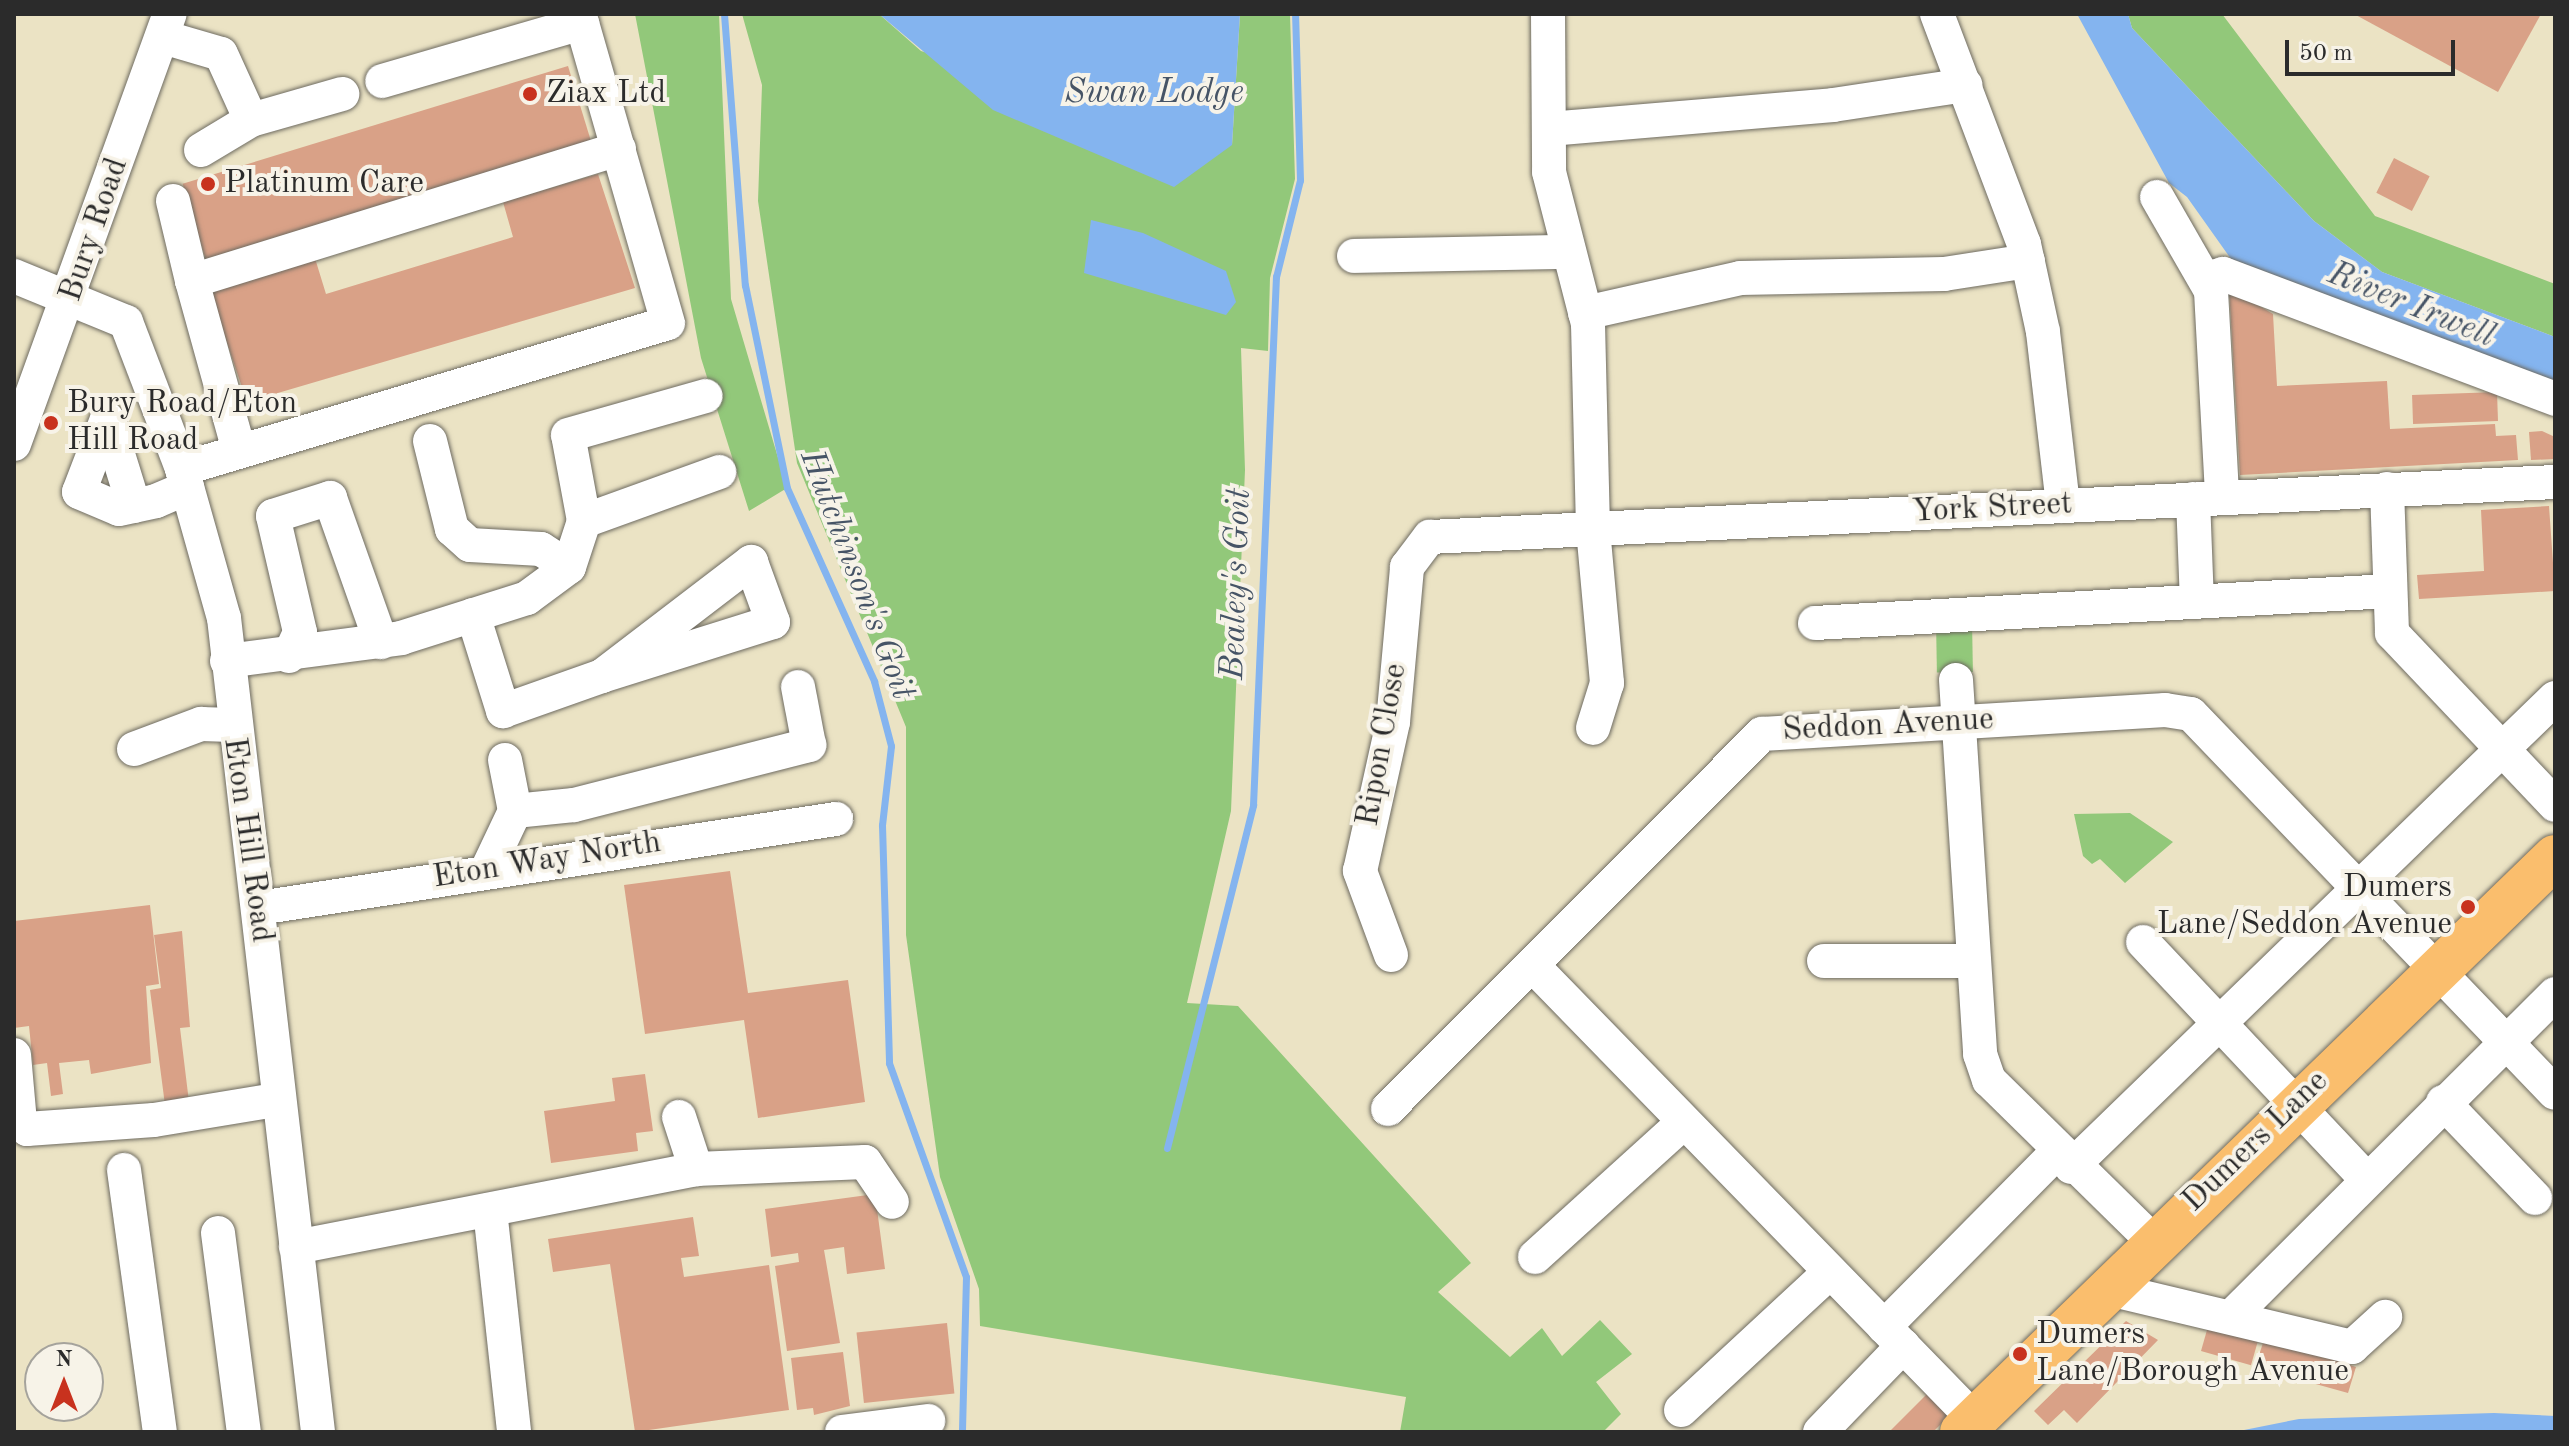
<!DOCTYPE html>
<html>
<head>
<meta charset="utf-8">
<style>
  body { margin:0 }
  #map { position:relative; width:2569px; height:1446px; overflow:hidden; background:#ebe3c4; font-family:"Old Standard TT",serif }
  div>[style] { position:absolute }
  [style*='--x'] { left:calc(var(--x)*1px); top:calc(var(--y)*1px); width:calc(var(--w)*1px); rotate:calc(var(--a)*1deg) }
  .green>* { inset:0; background:#92c87a; transform-origin:0 0 }
  .water>* { inset:0; background:#84b4ef }
  .stream>* { height:7px; margin:-3.5px; padding:0 3.5px; transform-origin:3.5px; border-radius:3.5px; background:#84b4ef }
  .building>* { inset:0; background:#d9a187; transform-origin:0 0 }
  .roads { filter:drop-shadow(0 0 2px #6e6b61) drop-shadow(0 0 2px #6e6b61) }
  .minor>* { height:34px; margin:-17px; padding:0 17px; transform-origin:17px; border-radius:17px; background:#fff }
  .major>* { height:44px; margin:-22px; padding:0 22px; transform-origin:22px; border-radius:22px; background:#fabe6d }
  .dots>* { width:22px; height:22px; translate:-50% -50%; box-sizing:border-box; border:4px solid #f7f3e8; border-radius:50% }
  span { translate:-50% -50%; white-space:nowrap; text-align:center; line-height:1.15; -webkit-text-stroke:8px #f7f3e8; paint-order:stroke }
  .poi-label { font-size:32px; color:#2b2b2b }
  .left { translate:0 -50%; text-align:left }
  .right { translate:-100% -50%; text-align:right }
  .street-label { font-size:32px; color:#2b2b2b }
  .water-label { font-size:34px; color:#465466; font-style:italic }
  .frame { position:absolute; inset:0; border:16px solid #2b2b2b; pointer-events:none }
  .north { position:absolute; left:24px; top:1342px; width:80px; height:80px; box-sizing:border-box; background:#f7f3e8; border:2px solid #a5a39c; border-radius:50%; rotate:0deg; font-size:22px; font-weight:700; line-height:32px; text-align:center; color:#2b2b2b }
  .north::after { content:''; display:block; margin:auto; width:28px; height:36px; background:#c8321e; clip-path:polygon(50% 0,100% 100%,50% 72%,0 100%) }
  .scale { position:absolute; left:2285px; top:40px; width:170px; height:36px; box-sizing:border-box; border:4px solid #2b2b2b; border-top:0; padding-left:10px; font-size:24px; line-height:28px; white-space:nowrap; color:#2b2b2b; -webkit-text-stroke:6px #f7f3e8; paint-order:stroke }
</style>
</head>
<body>
<div id="map">
  <div class="green">
    <i style="clip-path:polygon(635px 14px,719px 14px,731px 299px,787px 488px,749px 511px,701px 358px)"></i>
    <i style="clip-path:polygon(742px 14px,879px 14px,921px 51px,1232px 145px,1240px 14px,1290px 14px,1295px 179px,1270px 278px,1268px 351px,1241px 348px,1245px 470px,1231px 811px,1187px 1003px,1238px 1006px,1471px 1263px,1438px 1292px,1510px 1357px,1542px 1328px,1562px 1356px,1600px 1320px,1632px 1354px,1596px 1382px,1621px 1414px,1603px 1432px,1400px 1432px,1406px 1397px,980px 1326px,979px 1289px,940px 1177px,906px 935px,906px 727px,797px 463px,758px 201px,762px 85px)"></i>
    <i style="clip-path:polygon(2128px 14px,2222px 14px,2375px 216px,2555px 284px,2555px 337px,2382px 272px,2314px 221px,2132px 28px)"></i>
    <i style="left:1972px;top:620px;width:52px;height:36px;rotate:89deg"></i>
    <i style="clip-path:polygon(2130px 813px,2173px 842px,2125px 883px,2100px 859px,2092px 864px,2083px 856px,2074px 814px)"></i>
  </div>
  <div class="water">
    <i style="clip-path:polygon(879px 14px,1240px 14px,1232px 145px,1174px 187px,993px 110px)"></i>
    <i style="clip-path:polygon(2077px 14px,2128px 14px,2132px 28px,2314px 221px,2382px 272px,2555px 337px,2555px 382px,2231px 259px,2187px 197px,2169px 183px)"></i>
    <i style="clip-path:polygon(1091px 220px,1143px 233px,1226px 271px,1236px 302px,1226px 315px,1084px 273px)"></i>
    <i style="clip-path:polygon(2494px 1413px,2555px 1416px,2555px 1432px,2234px 1432px,2299px 1419px)"></i>
  </div>
  <div class="stream">
    <i style="--x:724;--y:14;--w:272;--a:85.6"></i>
    <i style="--x:745;--y:285;--w:207;--a:78.3"></i>
    <i style="--x:787;--y:488;--w:212;--a:65.7"></i>
    <i style="--x:874;--y:681;--w:67;--a:75.3"></i>
    <i style="--x:891;--y:746;--w:80;--a:96.5"></i>
    <i style="--x:882;--y:825;--w:238;--a:88.3"></i>
    <i style="--x:889;--y:1063;--w:227;--a:70.2"></i>
    <i style="--x:966;--y:1277;--w:155;--a:91.5"></i>
    <i style="--x:1167;--y:1148;--w:354;--a:-75.9"></i>
    <i style="--x:1253;--y:805;--w:529;--a:-87.51"></i>
    <i style="--x:1276;--y:277;--w:100;--a:-76.1"></i>
    <i style="--x:1300;--y:180;--w:166;--a:-91.7"></i>
  </div>
  <div class="building">
    <i style="clip-path:polygon(2354px 14px,2541px 14px,2498px 92px)"></i>
    <i style="left:568px;top:66px;width:79px;height:403px;rotate:73deg"></i>
    <i style="left:2394px;top:158px;width:40px;height:39px;rotate:27deg"></i>
    <i style="clip-path:polygon(598px 174px,635px 288px,247px 402px,208px 287px,314px 255px,326px 294px,513px 237px,503px 202px)"></i>
    <i style="clip-path:polygon(2229px 288px,2273px 314px,2277px 386px,2387px 381px,2390px 429px,2495px 424px,2496px 436px,2516px 435px,2518px 460px,2240px 475px)"></i>
    <i style="left:2497px;top:392px;width:29px;height:85px;rotate:88deg"></i>
    <i style="clip-path:polygon(2542px 431px,2555px 437px,2555px 459px,2531px 460px,2529px 432px)"></i>
    <i style="clip-path:polygon(2549px 506px,2555px 591px,2419px 599px,2417px 575px,2484px 571px,2481px 510px)"></i>
    <i style="clip-path:polygon(730px 871px,748px 993px,848px 980px,865px 1102px,758px 1118px,744px 1020px,645px 1034px,624px 885px)"></i>
    <i style="clip-path:polygon(150px 905px,159px 984px,146px 986px,151px 1063px,91px 1074px,89px 1060px,59px 1063px,63px 1094px,51px 1096px,47px 1063px,33px 1065px,29px 1026px,14px 1028px,14px 921px)"></i>
    <i style="clip-path:polygon(182px 931px,190px 1027px,180px 1028px,189px 1102px,165px 1105px,150px 990px,161px 988px,154px 935px)"></i>
    <i style="clip-path:polygon(645px 1074px,653px 1131px,636px 1133px,638px 1151px,551px 1163px,544px 1111px,615px 1101px,612px 1078px)"></i>
    <i style="clip-path:polygon(875px 1194px,885px 1269px,847px 1274px,844px 1247px,824px 1250px,840px 1343px,787px 1351px,775px 1266px,799px 1262px,798px 1253px,771px 1257px,765px 1209px)"></i>
    <i style="clip-path:polygon(693px 1217px,699px 1256px,681px 1258px,684px 1277px,769px 1265px,789px 1410px,635px 1432px,610px 1264px,553px 1272px,548px 1239px)"></i>
    <i style="clip-path:polygon(2126px 1321px,2158px 1340px,2077px 1423px,2064px 1410px,2048px 1425px,2034px 1411px)"></i>
    <i style="left:947px;top:1323px;width:71px;height:91px;rotate:84deg"></i>
    <i style="left:2209px;top:1323px;width:52px;height:29px;rotate:16deg"></i>
    <i style="clip-path:polygon(2265px 1337px,2356px 1367px,2348px 1393px,2255px 1367px)"></i>
    <i style="clip-path:polygon(843px 1352px,850px 1406px,814px 1415px,813px 1408px,797px 1410px,791px 1358px)"></i>
    <i style="clip-path:polygon(1929px 1392px,1951px 1414px,1933px 1432px,1889px 1432px)"></i>
  </div>
  <div class="roads">
    <div class="minor">
      <i style="--x:1548;--y:14;--w:158;--a:89.6"></i>
      <i style="--x:1549;--y:172;--w:157;--a:75.6"></i>
      <i style="--x:1588;--y:324;--w:205;--a:88.6"></i>
      <i style="--x:1593;--y:529;--w:155;--a:84.8"></i>
      <i style="--x:1607;--y:683;--w:47;--a:107.3"></i>
      <i style="--x:1937;--y:14;--w:246;--a:69.3"></i>
      <i style="--x:2024;--y:244;--w:90;--a:77.8"></i>
      <i style="--x:2043;--y:332;--w:175;--a:83.4"></i>
      <i style="--x:163;--y:37;--w:60;--a:16.3"></i>
      <i style="--x:221;--y:54;--w:72;--a:65.6"></i>
      <i style="--x:251;--y:120;--w:95;--a:-15.9"></i>
      <i style="--x:1549;--y:129;--w:285;--a:-4.8"></i>
      <i style="--x:1833;--y:105;--w:134;--a:-8.6"></i>
      <i style="--x:201;--y:150;--w:58;--a:-31"></i>
      <i style="--x:2157;--y:197;--w:108;--a:60.1"></i>
      <i style="--x:2211;--y:291;--w:206;--a:86.9"></i>
      <i style="--x:173;--y:201;--w:82;--a:76.6"></i>
      <i style="--x:192;--y:281;--w:447;--a:-17.2"></i>
      <i style="--x:1354;--y:256;--w:212;--a:-1.1"></i>
      <i style="--x:14;--y:276;--w:121;--a:22.3"></i>
      <i style="--x:126;--y:322;--w:157;--a:69.1"></i>
      <i style="--x:182;--y:469;--w:155;--a:74.3"></i>
      <i style="--x:224;--y:618;--w:819;--a:83.41"></i>
      <i style="--x:2207;--y:279;--w:17;--a:-17"></i>
      <i style="--x:2223;--y:274;--w:355;--a:20.6"></i>
      <i style="--x:192;--y:281;--w:176;--a:74.5"></i>
      <i style="--x:1585;--y:313;--w:159;--a:-12.7"></i>
      <i style="--x:1740;--y:278;--w:204;--a:-1.1"></i>
      <i style="--x:1944;--y:274;--w:85;--a:-8.8"></i>
      <i style="--x:430;--y:441;--w:91;--a:76"></i>
      <i style="--x:452;--y:529;--w:24;--a:42"></i>
      <i style="--x:470;--y:545;--w:71;--a:3.2"></i>
      <i style="--x:541;--y:549;--w:33;--a:33"></i>
      <i style="--x:14;--y:444;--w:457;--a:-70.1"></i>
      <i style="--x:182;--y:469;--w:507;--a:-16.72"></i>
      <i style="--x:668;--y:323;--w:312;--a:-106"></i>
      <i style="--x:582;--y:23;--w:208;--a:163.8"></i>
      <i style="--x:2387;--y:489;--w:144;--a:88"></i>
      <i style="--x:2392;--y:633;--w:237;--a:46.5"></i>
      <i style="--x:2193;--y:499;--w:103;--a:87.8"></i>
      <i style="--x:134;--y:506;--w:91;--a:-107.2"></i>
      <i style="--x:107;--y:419;--w:78;--a:111"></i>
      <i style="--x:79;--y:492;--w:43;--a:23"></i>
      <i style="--x:119;--y:509;--w:38;--a:-12"></i>
      <i style="--x:156;--y:501;--w:34;--a:-23"></i>
      <i style="--x:584;--y:521;--w:144;--a:-19.9"></i>
      <i style="--x:473;--y:615;--w:101;--a:72.6"></i>
      <i style="--x:503;--y:711;--w:105;--a:-19.5"></i>
      <i style="--x:602;--y:676;--w:188;--a:-37.4"></i>
      <i style="--x:751;--y:562;--w:64;--a:69.9"></i>
      <i style="--x:773;--y:622;--w:179;--a:162.5"></i>
      <i style="--x:1815;--y:623;--w:576;--a:-3.19"></i>
      <i style="--x:289;--y:656;--w:26;--a:-65"></i>
      <i style="--x:300;--y:632;--w:119;--a:-103.1"></i>
      <i style="--x:273;--y:516;--w:60;--a:-17.5"></i>
      <i style="--x:330;--y:498;--w:153;--a:70.5"></i>
      <i style="--x:227;--y:661;--w:176;--a:-7.5"></i>
      <i style="--x:401;--y:638;--w:132;--a:-17.6"></i>
      <i style="--x:527;--y:598;--w:52;--a:-36.4"></i>
      <i style="--x:569;--y:567;--w:48;--a:-71.9"></i>
      <i style="--x:584;--y:521;--w:87;--a:-100.5"></i>
      <i style="--x:568;--y:435;--w:143;--a:-15.8"></i>
      <i style="--x:1956;--y:680;--w:375;--a:86.3"></i>
      <i style="--x:1980;--y:1054;--w:28;--a:71"></i>
      <i style="--x:1989;--y:1080;--w:230;--a:44.5"></i>
      <i style="--x:134;--y:749;--w:72;--a:-20.5"></i>
      <i style="--x:201;--y:724;--w:31;--a:2"></i>
      <i style="--x:505;--y:760;--w:52;--a:78.9"></i>
      <i style="--x:487;--y:870;--w:65;--a:-64.6"></i>
      <i style="--x:515;--y:811;--w:59;--a:-5.8"></i>
      <i style="--x:574;--y:805;--w:243;--a:-14.3"></i>
      <i style="--x:809;--y:745;--w:59;--a:-100.7"></i>
      <i style="--x:259;--y:908;--w:584;--a:-8.77"></i>
      <i style="--x:2143;--y:942;--w:327;--a:46.7"></i>
      <i style="--x:1391;--y:955;--w:90;--a:-110.3"></i>
      <i style="--x:1360;--y:871;--w:153;--a:-77.5"></i>
      <i style="--x:1393;--y:722;--w:156;--a:-84.8"></i>
      <i style="--x:1407;--y:567;--w:38;--a:-53"></i>
      <i style="--x:1430;--y:537;--w:1126;--a:-2.8"></i>
      <i style="--x:1824;--y:961;--w:145;--a:0"></i>
      <i style="--x:1535;--y:968;--w:629;--a:45.77"></i>
      <i style="--x:14;--y:1055;--w:67;--a:84.9"></i>
      <i style="--x:20;--y:1122;--w:10;--a:45"></i>
      <i style="--x:27;--y:1129;--w:127;--a:-4.1"></i>
      <i style="--x:154;--y:1120;--w:123;--a:-9.4"></i>
      <i style="--x:2443;--y:1102;--w:133;--a:46.2"></i>
      <i style="--x:1388;--y:1109;--w:530;--a:-45.08"></i>
      <i style="--x:1762;--y:734;--w:404;--a:-3.4"></i>
      <i style="--x:2165;--y:710;--w:26;--a:9"></i>
      <i style="--x:2191;--y:714;--w:525;--a:46.16"></i>
      <i style="--x:679;--y:1117;--w:55;--a:71.9"></i>
      <i style="--x:2071;--y:1167;--w:674;--a:-44.1"></i>
      <i style="--x:124;--y:1170;--w:264;--a:82.2"></i>
      <i style="--x:490;--y:1210;--w:223;--a:83.8"></i>
      <i style="--x:218;--y:1233;--w:201;--a:82.6"></i>
      <i style="--x:296;--y:1247;--w:408;--a:-11"></i>
      <i style="--x:696;--y:1169;--w:169;--a:-2.4"></i>
      <i style="--x:865;--y:1162;--w:48;--a:56"></i>
      <i style="--x:1535;--y:1257;--w:201;--a:-42.2"></i>
      <i style="--x:2109;--y:1289;--w:250;--a:13.4"></i>
      <i style="--x:2352;--y:1347;--w:45;--a:-42.3"></i>
      <i style="--x:2232;--y:1316;--w:456;--a:-44.9"></i>
      <i style="--x:1884;--y:1327;--w:246;--a:-45.3"></i>
      <i style="--x:1681;--y:1410;--w:203;--a:-42.8"></i>
      <i style="--x:842;--y:1432;--w:87;--a:-7.3"></i>
      <i style="--x:1820;--y:1432;--w:120;--a:-46"></i>
    </div>
    <div class="major">
      <i style="--x:1962;--y:1432;--w:826;--a:-44.12"></i>
    </div>
  </div>
  <div class="dots">
    <i style="left:530px;top:94px;background:#c8321e"></i>
    <i style="left:208px;top:184px;background:#c8321e"></i>
    <i style="left:51px;top:423px;background:#c8321e"></i>
    <i style="left:2468px;top:907px;background:#c8321e"></i>
    <i style="left:2020px;top:1354px;background:#c8321e"></i>
  </div>
  <div class="poi-label">
    <span class="left" style="left:546px;top:94px">Ziax Ltd</span>
    <span class="left" style="left:224px;top:184px">Platinum Care</span>
    <span class="left" style="left:67px;top:423px">Bury Road/Eton<br>Hill Road</span>
    <span class="right" style="left:2452px;top:907px">Dumers<br>Lane/Seddon Avenue</span>
    <span class="left" style="left:2036px;top:1354px">Dumers<br>Lane/Borough Avenue</span>
  </div>
  <div class="street-label">
    <span style="left:95px;top:230px;rotate:-71deg">Bury Road</span>
    <span style="left:1992px;top:509px;rotate:-3deg">York Street</span>
    <span style="left:1888px;top:726px;rotate:-3deg">Seddon Avenue</span>
    <span style="left:1383px;top:745px;rotate:-80deg">Ripon Close</span>
    <span style="left:247px;top:840px;rotate:82deg">Eton Hill Road</span>
    <span style="left:547px;top:861px;rotate:-9deg">Eton Way North</span>
    <span style="left:2256px;top:1142px;rotate:-44deg">Dumers Lane</span>
  </div>
  <div class="water-label">
    <span style="left:1154px;top:94px">Swan Lodge</span>
    <span style="left:2411px;top:306px;rotate:22deg">River Irwell</span>
    <span style="left:856px;top:575px;rotate:69deg">Hutchinson's Goit</span>
    <span style="left:1237px;top:584px;rotate:-88deg">Bealey's Goit</span>
  </div>
  <div class="frame"></div>
  <div class="north">N</div>
  <div class="scale">50 m</div>
</div>
</body>
</html>
